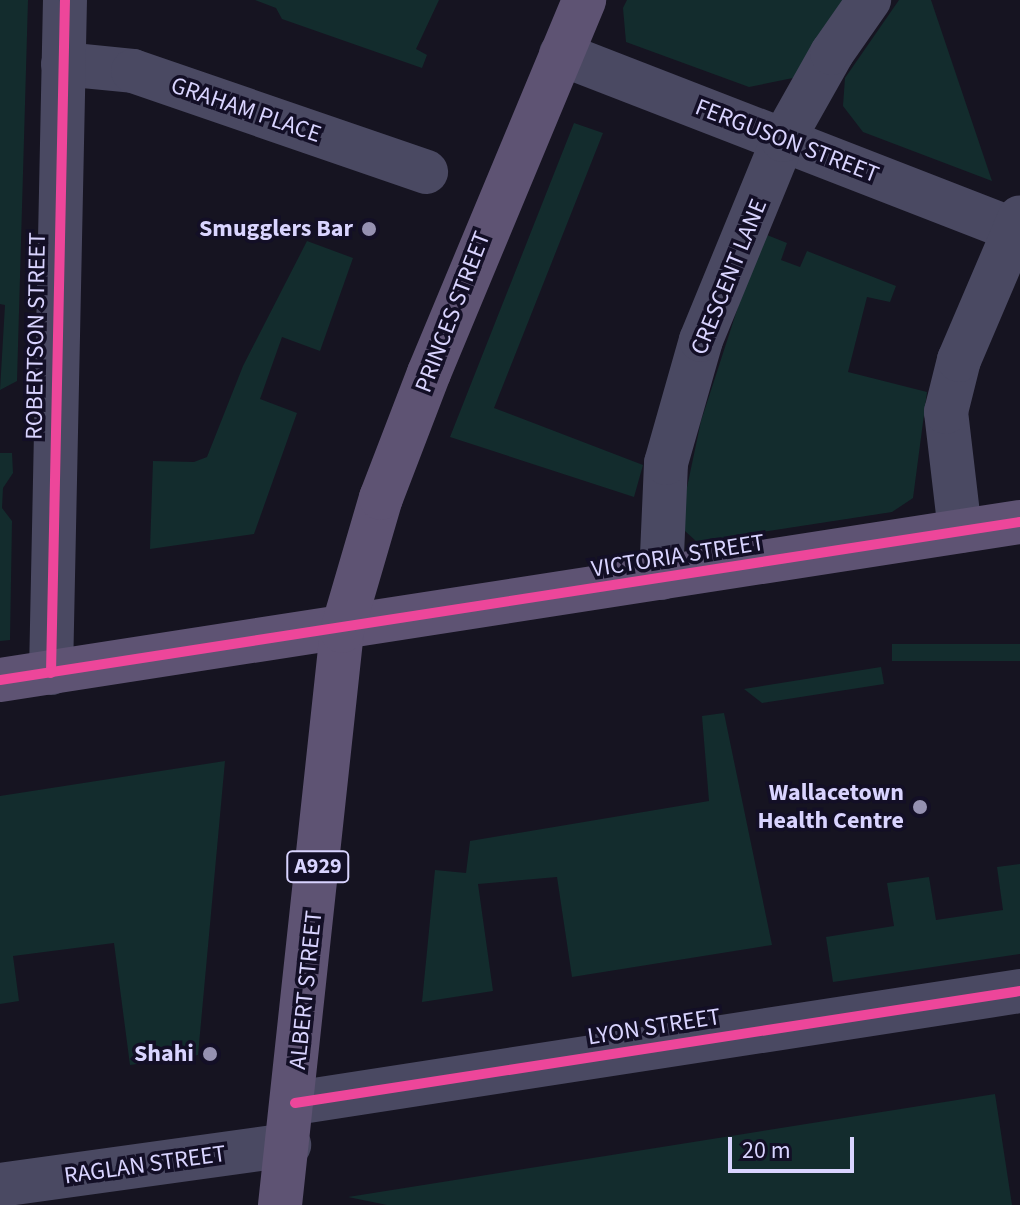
<!DOCTYPE html>
<html>
<head>
<meta charset="utf-8">
<style>
  body { margin:0 }
  #map { position:relative; width:1020px; height:1205px; overflow:hidden; background:#161421; font-family:"Source Sans 3",sans-serif }
  div>[style] { position:absolute }
  [style*='--x'] { left:calc(var(--x)*1px); top:calc(var(--y)*1px); width:calc(var(--w)*1px); rotate:calc(var(--a)*1deg) }
  .green>* { inset:0; background:#132c2d; transform-origin:0 0 }
  .minor>* { height:44px; margin:-22px; padding:0 22px; transform-origin:22px; border-radius:22px; background:#4a4962 }
  .major>* { height:44px; margin:-22px; padding:0 22px; transform-origin:22px; border-radius:22px; background:#5e5373 }
  .cycleway>* { height:10px; margin:-5px; padding:0 5px; transform-origin:5px; border-radius:5px; background:#ed469a }
  .dots>* { width:22px; height:22px; translate:-50% -50%; box-sizing:border-box; border:4px solid #130f26; border-radius:50% }
  span { translate:-50% -50%; white-space:nowrap; text-align:center; line-height:1.15; -webkit-text-stroke:7px #130f26; paint-order:stroke }
  .shield-label span { padding:2px 6px; background:#130f26; border:2px solid; border-radius:6px; -webkit-text-stroke-width:0 }
  .shield-label { font-size:22px; color:#d9d4ff; font-weight:700 }
  .street-label { font-size:24px; color:#d9d4ff }
  .poi-label { font-size:24px; color:#d9d4ff; font-weight:700 }
  .right { translate:-100% -50%; text-align:right }
  .scale { position:absolute; left:728px; top:1137px; width:126px; height:36px; box-sizing:border-box; border:4px solid #d9d4ff; border-top:0; padding-left:10px; font-size:24px; line-height:28px; white-space:nowrap; color:#d9d4ff; -webkit-text-stroke:6px #130f26; paint-order:stroke }
</style>
</head>
<body>
<div id="map">
  <div class="green">
    <i style="clip-path:polygon(0 0,28px 0,17px 381px,0 390px,5px 305px,0 304px)"></i>
    <i style="clip-path:polygon(255px 0,439px 0,416px 49px,427px 55px,422px 68px,282px 19px,276px 8px)"></i>
    <i style="clip-path:polygon(627px 0,853px 0,793px 78px,749px 87px,626px 42px,623px 8px)"></i>
    <i style="clip-path:polygon(899px 0,931px 0,992px 181px,863px 132px,843px 106px,845px 78px)"></i>
    <i style="clip-path:polygon(574px 123px,603px 133px,494px 408px,643px 465px,634px 497px,450px 437px)"></i>
    <i style="clip-path:polygon(762px 233px,787px 243px,781px 260px,800px 267px,807px 251px,896px 286px,890px 302px,867px 297px,848px 372px,927px 392px,913px 498px,892px 512px,697px 542px,685px 531px,682px 511px,701px 421px)"></i>
    <i style="clip-path:polygon(307px 241px,353px 258px,320px 351px,282px 337px,260px 399px,297px 413px,254px 534px,150px 549px,153px 461px,194px 462px,207px 457px,243px 366px)"></i>
    <i style="clip-path:polygon(0 453px,12px 453px,13px 473px,3px 488px,2px 508px,12px 521px,10px 640px,0 641px)"></i>
    <i style="left:1020px;top:644px;width:17px;height:128px;rotate:90deg"></i>
    <i style="clip-path:polygon(881px 667px,884px 684px,762px 703px,744px 689px)"></i>
    <i style="clip-path:polygon(724px 713px,772px 945px,572px 977px,557px 877px,478px 884px,493px 991px,422px 1002px,435px 870px,466px 873px,470px 841px,709px 801px,702px 716px)"></i>
    <i style="clip-path:polygon(225px 761px,198px 1055px,130px 1065px,114px 943px,13px 956px,19px 1001px,0 1004px,0 796px)"></i>
    <i style="clip-path:polygon(1020px 864px,1020px 954px,833px 982px,826px 937px,894px 926px,887px 883px,929px 877px,936px 920px,1003px 910px,997px 867px)"></i>
    <i style="clip-path:polygon(995px 1094px,1012px 1205px,387px 1205px,348px 1197px)"></i>
  </div>
  <div class="minor">
    <i style="--x:561;--y:54;--w:485;--a:21.2"></i>
    <i style="--x:63;--y:64;--w:70;--a:5.7"></i>
    <i style="--x:133;--y:71;--w:310;--a:19"></i>
    <i style="--x:960;--y:531;--w:120;--a:-96.7"></i>
    <i style="--x:946;--y:412;--w:54;--a:-76"></i>
    <i style="--x:959;--y:360;--w:155;--a:-66.9"></i>
    <i style="--x:661;--y:578;--w:115;--a:-87.5"></i>
    <i style="--x:666;--y:463;--w:128;--a:-74.1"></i>
    <i style="--x:701;--y:340;--w:216;--a:-67.7"></i>
    <i style="--x:783;--y:140;--w:100;--a:-60.6"></i>
    <i style="--x:832;--y:53;--w:65;--a:-55.1"></i>
    <i style="--x:51;--y:673;--w:673;--a:-88.81"></i>
    <i style="--x:295;--y:1103;--w:734;--a:-8.78"></i>
    <i style="--x:0;--y:1185;--w:292;--a:-7.9"></i>
  </div>
  <div class="major">
    <i style="--x:0;--y:680;--w:1032;--a:-8.81"></i>
    <i style="--x:280;--y:1205;--w:577;--a:-83.84"></i>
    <i style="--x:342;--y:631;--w:139;--a:-73.7"></i>
    <i style="--x:381;--y:498;--w:134;--a:-69"></i>
    <i style="--x:429;--y:373;--w:404;--a:-67.4"></i>
  </div>
  <div class="cycleway">
    <i style="--x:51;--y:673;--w:673;--a:-88.81"></i>
    <i style="--x:0;--y:680;--w:1032;--a:-8.81"></i>
    <i style="--x:295;--y:1103;--w:734;--a:-8.78"></i>
  </div>
  <div class="dots">
    <i style="left:369px;top:229px;background:#9591b1"></i>
    <i style="left:920px;top:807px;background:#9591b1"></i>
    <i style="left:210px;top:1054px;background:#9591b1"></i>
  </div>
  <div class="shield-label">
    <span style="left:318px;top:867px">A929</span>
  </div>
  <div class="street-label">
    <span style="left:246px;top:110px;rotate:19deg">GRAHAM PLACE</span>
    <span style="left:787px;top:141px;rotate:21deg">FERGUSON STREET</span>
    <span style="left:729px;top:277px;rotate:-68deg">CRESCENT LANE</span>
    <span style="left:453px;top:312px;rotate:-69deg">PRINCES STREET</span>
    <span style="left:36px;top:336px;rotate:-89deg">ROBERTSON STREET</span>
    <span style="left:678px;top:556px;rotate:-9deg">VICTORIA STREET</span>
    <span style="left:306px;top:990px;rotate:-84deg">ALBERT STREET</span>
    <span style="left:654px;top:1027px;rotate:-9deg">LYON STREET</span>
    <span style="left:145px;top:1165px;rotate:-8deg">RAGLAN STREET</span>
  </div>
  <div class="poi-label">
    <span class="right" style="left:353px;top:229px">Smugglers Bar</span>
    <span class="right" style="left:904px;top:807px">Wallacetown<br>Health Centre</span>
    <span class="right" style="left:194px;top:1054px">Shahi</span>
  </div>
  <div class="scale">20 m</div>
</div>
</body>
</html>
